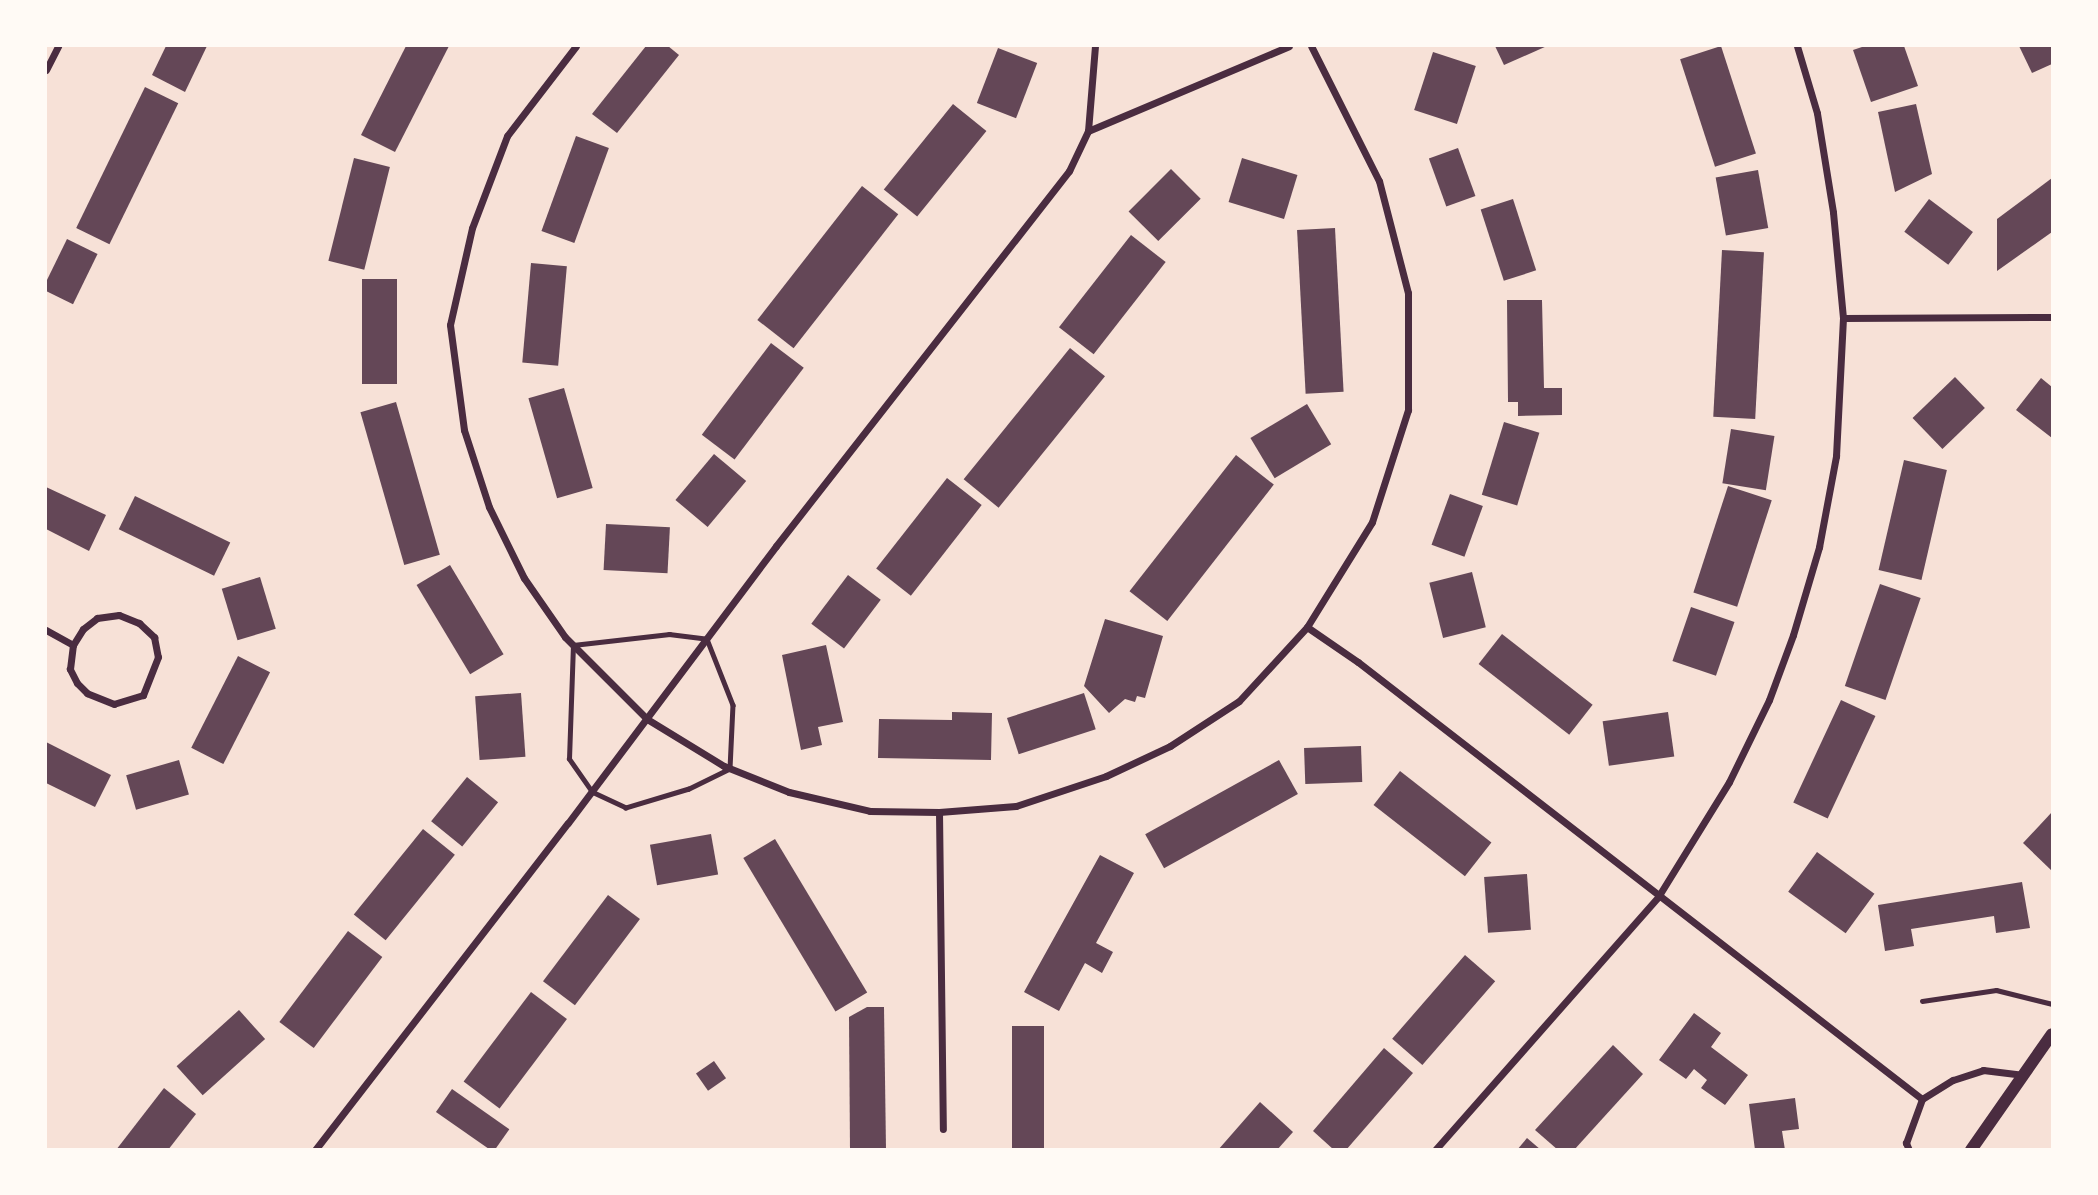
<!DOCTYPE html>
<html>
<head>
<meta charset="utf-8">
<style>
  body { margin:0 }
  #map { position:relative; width:2098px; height:1195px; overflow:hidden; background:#f7e1d7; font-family:"Zilla Slab",serif }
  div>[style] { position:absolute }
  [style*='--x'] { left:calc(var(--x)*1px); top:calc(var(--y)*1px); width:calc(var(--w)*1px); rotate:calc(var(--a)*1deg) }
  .building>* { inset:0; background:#644757; transform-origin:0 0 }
  .path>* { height:4.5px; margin:-2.25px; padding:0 2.25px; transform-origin:2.25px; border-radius:2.25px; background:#4a2c40 }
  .service>* { height:5px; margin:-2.5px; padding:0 2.5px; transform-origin:2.5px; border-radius:2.5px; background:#4a2c40 }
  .minor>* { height:7px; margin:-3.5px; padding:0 3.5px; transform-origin:3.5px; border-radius:3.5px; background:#4a2c40 }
  .tertiary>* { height:12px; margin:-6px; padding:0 6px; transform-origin:6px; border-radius:6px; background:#4a2c40 }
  span { translate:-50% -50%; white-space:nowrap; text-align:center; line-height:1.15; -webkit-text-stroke:6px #fffaf5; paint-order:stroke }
  .frame { position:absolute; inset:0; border:47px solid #fffaf5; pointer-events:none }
</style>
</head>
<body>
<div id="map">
  <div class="building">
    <i style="clip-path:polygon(166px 46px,207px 46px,185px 92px,152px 75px)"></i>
    <i style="clip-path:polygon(406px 46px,449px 46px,395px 152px,361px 135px)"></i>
    <i style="clip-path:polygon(646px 46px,668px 46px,679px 55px,617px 133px,592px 114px)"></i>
    <i style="clip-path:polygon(1495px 46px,1547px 46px,1504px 65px)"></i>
    <i style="left:1721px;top:46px;width:113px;height:43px;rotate:72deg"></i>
    <i style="clip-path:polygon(1865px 46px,1904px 46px,1918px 86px,1871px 102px,1853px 50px)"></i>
    <i style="clip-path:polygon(2019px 46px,2052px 46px,2052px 64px,2032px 73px)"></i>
    <i style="left:998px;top:48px;width:42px;height:59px;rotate:21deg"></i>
    <i style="left:1433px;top:52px;width:45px;height:61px;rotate:18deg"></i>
    <i style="left:145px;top:87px;width:37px;height:157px;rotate:26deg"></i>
    <i style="left:953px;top:104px;width:43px;height:110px;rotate:39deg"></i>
    <i style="clip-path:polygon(1916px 104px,1932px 174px,1895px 192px,1878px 112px)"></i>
    <i style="left:576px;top:136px;width:35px;height:101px;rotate:20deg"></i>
    <i style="left:1458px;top:148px;width:51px;height:31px;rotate:70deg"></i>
    <i style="left:354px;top:158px;width:37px;height:106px;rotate:14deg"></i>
    <i style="left:1242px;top:158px;width:58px;height:46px;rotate:17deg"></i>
    <i style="left:1171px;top:169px;width:42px;height:60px;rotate:45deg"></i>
    <i style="left:1758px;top:170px;width:59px;height:43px;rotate:80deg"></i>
    <i style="clip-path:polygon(2052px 178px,2052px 232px,1997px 271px,1997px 219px)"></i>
    <i style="left:862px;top:186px;width:46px;height:170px;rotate:38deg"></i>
    <i style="left:1513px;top:199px;width:75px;height:34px;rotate:72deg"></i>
    <i style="left:1929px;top:199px;width:55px;height:41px;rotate:37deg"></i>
    <i style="left:1335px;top:228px;width:164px;height:38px;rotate:87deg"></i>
    <i style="left:1131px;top:235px;width:44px;height:117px;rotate:38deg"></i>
    <i style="left:67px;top:239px;width:34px;height:56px;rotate:26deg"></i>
    <i style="left:1722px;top:250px;width:42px;height:167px;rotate:3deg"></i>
    <i style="left:531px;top:263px;width:36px;height:100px;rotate:5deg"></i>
    <i style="left:362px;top:279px;width:35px;height:105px"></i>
    <i style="clip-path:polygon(1507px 300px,1542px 300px,1544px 388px,1562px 388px,1562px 415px,1518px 416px,1518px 402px,1508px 402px)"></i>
    <i style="left:771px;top:343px;width:41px;height:115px;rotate:37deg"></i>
    <i style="left:1070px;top:348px;width:45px;height:169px;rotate:39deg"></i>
    <i style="left:1955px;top:377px;width:43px;height:59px;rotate:46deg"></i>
    <i style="clip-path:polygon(2041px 378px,2052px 387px,2052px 438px,2016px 410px)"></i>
    <i style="left:564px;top:388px;width:104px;height:37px;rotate:74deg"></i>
    <i style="left:396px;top:402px;width:159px;height:37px;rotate:74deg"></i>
    <i style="left:1307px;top:404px;width:47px;height:66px;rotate:59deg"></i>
    <i style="left:1504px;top:422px;width:37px;height:76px;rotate:17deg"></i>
    <i style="left:1731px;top:429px;width:44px;height:55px;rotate:9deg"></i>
    <i style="left:714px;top:454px;width:42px;height:60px;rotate:40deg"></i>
    <i style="left:1236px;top:455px;width:48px;height:173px;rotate:38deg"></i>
    <i style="left:1904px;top:460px;width:44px;height:113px;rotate:13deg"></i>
    <i style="left:947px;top:478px;width:44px;height:115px;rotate:38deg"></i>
    <i style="left:1728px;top:486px;width:46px;height:112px;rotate:18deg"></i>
    <i style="clip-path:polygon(46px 487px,106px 515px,89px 551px,46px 529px)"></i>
    <i style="left:1450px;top:494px;width:35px;height:54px;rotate:20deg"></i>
    <i style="left:135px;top:496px;width:106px;height:37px;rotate:26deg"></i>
    <i style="left:606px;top:524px;width:64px;height:46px;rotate:3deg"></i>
    <i style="left:450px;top:565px;width:104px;height:39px;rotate:59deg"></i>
    <i style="left:1472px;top:572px;width:57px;height:44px;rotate:76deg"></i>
    <i style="left:848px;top:575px;width:41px;height:61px;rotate:37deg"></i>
    <i style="left:260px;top:577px;width:54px;height:40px;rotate:73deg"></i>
    <i style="left:1880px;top:584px;width:43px;height:108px;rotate:19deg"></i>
    <i style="left:1691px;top:607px;width:46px;height:57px;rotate:19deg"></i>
    <i style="clip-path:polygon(1105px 619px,1163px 636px,1145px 698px,1137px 696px,1135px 702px,1125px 699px,1109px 713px,1084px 686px)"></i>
    <i style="left:1502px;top:634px;width:115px;height:38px;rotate:38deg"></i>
    <i style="clip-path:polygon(826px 645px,843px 722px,818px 727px,822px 745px,801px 750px,782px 655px)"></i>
    <i style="left:238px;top:656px;width:36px;height:103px;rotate:27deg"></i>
    <i style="left:521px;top:693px;width:64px;height:46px;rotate:86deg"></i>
    <i style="left:1084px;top:693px;width:38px;height:81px;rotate:72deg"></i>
    <i style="left:1841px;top:700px;width:38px;height:113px;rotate:25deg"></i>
    <i style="clip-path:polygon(952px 712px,992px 713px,991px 760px,878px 758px,879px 719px,952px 720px)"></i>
    <i style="left:1668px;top:712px;width:45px;height:66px;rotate:82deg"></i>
    <i style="clip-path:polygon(46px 742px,111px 775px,95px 807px,46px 783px)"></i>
    <i style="left:1361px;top:746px;width:36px;height:57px;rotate:88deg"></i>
    <i style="left:179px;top:760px;width:36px;height:55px;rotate:74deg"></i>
    <i style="left:1279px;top:760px;width:39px;height:153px;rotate:61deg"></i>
    <i style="left:1400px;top:771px;width:116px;height:43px;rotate:38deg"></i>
    <i style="left:467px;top:777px;width:40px;height:57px;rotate:39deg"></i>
    <i style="clip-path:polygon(2052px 812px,2052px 871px,2023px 843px)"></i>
    <i style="left:423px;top:829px;width:41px;height:110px;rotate:39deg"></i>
    <i style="left:711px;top:834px;width:41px;height:62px;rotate:80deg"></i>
    <i style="left:775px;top:839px;width:179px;height:37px;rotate:59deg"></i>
    <i style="left:1817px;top:852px;width:71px;height:49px;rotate:36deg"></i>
    <i style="clip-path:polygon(1100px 855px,1134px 873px,1096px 943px,1113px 952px,1102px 973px,1085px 963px,1059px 1011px,1024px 992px)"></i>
    <i style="left:1527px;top:874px;width:56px;height:43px;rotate:86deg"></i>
    <i style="clip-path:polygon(2022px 882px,2030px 928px,1996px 933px,1994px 916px,1911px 929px,1914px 946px,1885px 951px,1878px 905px)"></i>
    <i style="left:608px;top:895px;width:40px;height:108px;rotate:37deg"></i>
    <i style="left:348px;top:931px;width:43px;height:114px;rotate:37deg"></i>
    <i style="left:1465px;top:955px;width:40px;height:111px;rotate:41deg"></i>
    <i style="left:531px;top:992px;width:45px;height:112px;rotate:37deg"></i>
    <i style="clip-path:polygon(867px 1007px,884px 1007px,886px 1150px,850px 1150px,849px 1017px)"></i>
    <i style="left:239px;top:1010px;width:39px;height:84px;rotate:48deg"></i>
    <i style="clip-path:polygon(1694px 1013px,1721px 1033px,1711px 1047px,1748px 1075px,1725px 1105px,1701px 1088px,1707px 1080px,1694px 1069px,1686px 1079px,1659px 1060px)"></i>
    <i style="left:1012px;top:1026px;width:32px;height:124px"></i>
    <i style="clip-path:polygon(1613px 1045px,1643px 1074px,1574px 1150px,1558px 1150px,1535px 1130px)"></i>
    <i style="clip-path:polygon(1384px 1048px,1413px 1073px,1346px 1150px,1334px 1150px,1313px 1131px)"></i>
    <i style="left:714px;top:1061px;width:21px;height:22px;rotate:55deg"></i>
    <i style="clip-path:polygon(164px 1088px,196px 1114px,168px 1150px,116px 1150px)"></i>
    <i style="left:452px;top:1089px;width:70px;height:28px;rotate:35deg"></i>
    <i style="clip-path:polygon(1795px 1098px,1799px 1129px,1782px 1131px,1785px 1150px,1755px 1150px,1749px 1104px)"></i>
    <i style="clip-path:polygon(1260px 1102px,1293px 1132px,1277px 1150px,1218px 1150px)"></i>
    <i style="clip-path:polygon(1527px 1138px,1541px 1150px,1517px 1150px)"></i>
  </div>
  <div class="path">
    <i style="--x:669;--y:634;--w:38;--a:7"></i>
    <i style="--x:707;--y:639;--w:71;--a:68.5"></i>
    <i style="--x:733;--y:705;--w:64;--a:92.7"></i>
    <i style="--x:730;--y:769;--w:46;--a:154"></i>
    <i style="--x:689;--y:789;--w:66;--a:163.2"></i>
    <i style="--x:626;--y:808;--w:38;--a:-155"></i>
    <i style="--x:592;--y:792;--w:40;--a:-124.9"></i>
    <i style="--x:569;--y:759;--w:114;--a:-88"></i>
    <i style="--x:573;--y:645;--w:97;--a:-6.5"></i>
  </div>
  <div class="service">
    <i style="--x:1922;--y:1001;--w:75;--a:-8.5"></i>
    <i style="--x:1996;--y:990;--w:58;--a:14"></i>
  </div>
  <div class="minor">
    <i style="--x:576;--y:46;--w:113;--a:127.5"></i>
    <i style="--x:507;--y:136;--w:98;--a:110.8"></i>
    <i style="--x:472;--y:228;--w:99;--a:102.8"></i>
    <i style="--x:450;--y:325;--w:106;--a:82.4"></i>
    <i style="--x:464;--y:430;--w:81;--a:72"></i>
    <i style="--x:489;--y:507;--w:79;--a:63.8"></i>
    <i style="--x:524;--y:578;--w:72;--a:55.2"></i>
    <i style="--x:565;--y:637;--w:116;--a:45"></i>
    <i style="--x:647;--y:719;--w:90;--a:31.4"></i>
    <i style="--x:724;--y:766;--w:70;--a:21.8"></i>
    <i style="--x:789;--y:792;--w:83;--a:13.2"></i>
    <i style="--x:870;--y:811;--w:69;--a:0.8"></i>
    <i style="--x:939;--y:812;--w:77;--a:-4.5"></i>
    <i style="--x:1016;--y:806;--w:95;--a:-18.4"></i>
    <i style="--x:1106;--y:776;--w:71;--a:-25.1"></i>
    <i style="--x:1170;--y:746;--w:82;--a:-33.1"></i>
    <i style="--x:1239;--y:701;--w:100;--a:-47.4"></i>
    <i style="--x:1307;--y:627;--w:123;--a:-58.2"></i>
    <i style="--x:1372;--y:522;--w:118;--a:-72.2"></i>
    <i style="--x:1408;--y:410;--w:117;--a:-90"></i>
    <i style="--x:1408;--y:293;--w:116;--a:-104.5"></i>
    <i style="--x:1379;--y:181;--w:151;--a:-116.7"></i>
    <i style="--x:46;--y:70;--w:27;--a:-63"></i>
    <i style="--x:1088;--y:131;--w:218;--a:-22.9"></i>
    <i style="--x:1843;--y:318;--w:209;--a:-0.3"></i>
    <i style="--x:119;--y:615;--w:22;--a:22"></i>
    <i style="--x:139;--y:623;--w:21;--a:43"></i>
    <i style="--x:154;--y:637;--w:20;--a:79"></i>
    <i style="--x:158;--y:657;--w:41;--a:111.5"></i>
    <i style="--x:143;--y:695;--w:30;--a:163"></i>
    <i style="--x:114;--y:704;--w:29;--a:-158"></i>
    <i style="--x:87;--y:693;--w:14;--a:-135"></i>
    <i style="--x:77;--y:683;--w:16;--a:-117"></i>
    <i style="--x:70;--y:669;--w:24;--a:-83"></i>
    <i style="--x:73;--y:645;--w:19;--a:-58"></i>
    <i style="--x:83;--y:629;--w:18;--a:-38"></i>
    <i style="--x:97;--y:618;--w:22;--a:-8"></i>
    <i style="--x:1307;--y:627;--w:62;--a:34.5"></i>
    <i style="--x:1358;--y:662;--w:713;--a:37.77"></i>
    <i style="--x:1922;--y:1099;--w:36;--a:-32"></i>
    <i style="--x:1953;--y:1080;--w:32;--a:-18"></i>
    <i style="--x:1983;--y:1070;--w:39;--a:7"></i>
    <i style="--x:46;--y:630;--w:31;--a:29"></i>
    <i style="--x:939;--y:812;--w:317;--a:89.3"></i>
    <i style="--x:315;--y:1150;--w:413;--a:-52.3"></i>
    <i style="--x:568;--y:823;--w:346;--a:-53.1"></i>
    <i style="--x:776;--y:546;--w:476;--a:-52"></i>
    <i style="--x:1069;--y:171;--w:44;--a:-64.6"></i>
    <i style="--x:1088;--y:131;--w:85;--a:-85.3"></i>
    <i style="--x:1435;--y:1150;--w:337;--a:-48.6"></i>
    <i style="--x:1658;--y:897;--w:135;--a:-58.3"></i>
    <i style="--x:1729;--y:782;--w:91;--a:-64"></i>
    <i style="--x:1769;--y:700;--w:69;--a:-69.7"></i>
    <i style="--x:1793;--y:635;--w:92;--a:-73.5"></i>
    <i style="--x:1819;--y:547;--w:93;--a:-79.4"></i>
    <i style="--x:1836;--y:456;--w:138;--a:-87.1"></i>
    <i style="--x:1843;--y:318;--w:106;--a:-95.4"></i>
    <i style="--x:1833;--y:212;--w:100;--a:-99.2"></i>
    <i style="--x:1817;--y:113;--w:70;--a:-106.6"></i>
    <i style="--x:1909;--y:1150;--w:8;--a:-113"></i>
    <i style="--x:1906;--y:1143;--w:47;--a:-70"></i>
  </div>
  <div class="tertiary">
    <i style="--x:1971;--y:1150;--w:141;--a:-55.1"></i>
  </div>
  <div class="frame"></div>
</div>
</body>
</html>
